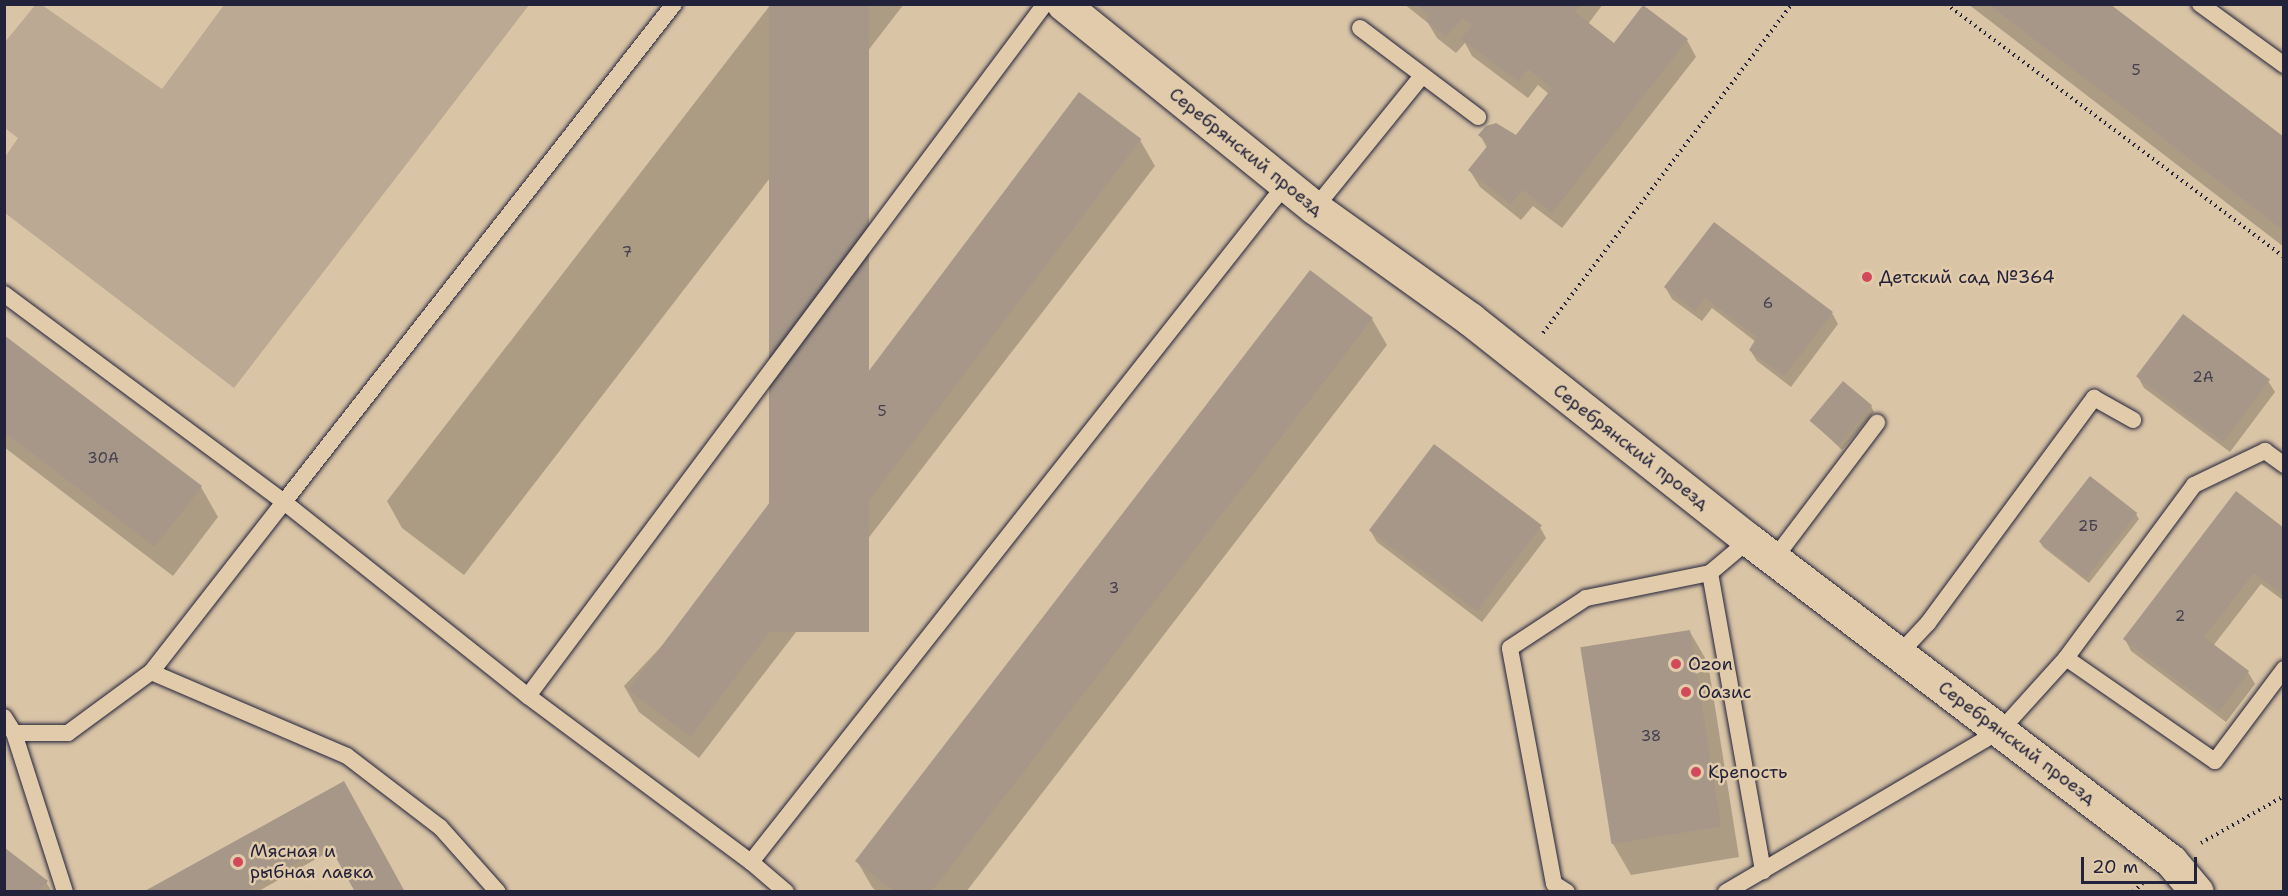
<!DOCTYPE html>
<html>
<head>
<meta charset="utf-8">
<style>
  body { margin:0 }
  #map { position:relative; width:2288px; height:896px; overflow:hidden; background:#d9c4a6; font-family:"Shantell Sans",sans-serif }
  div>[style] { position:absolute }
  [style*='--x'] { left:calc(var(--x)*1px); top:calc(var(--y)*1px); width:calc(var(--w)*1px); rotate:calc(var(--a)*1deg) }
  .green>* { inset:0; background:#bba994 }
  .shadow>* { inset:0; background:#0003 }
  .building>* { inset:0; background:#a69788; transform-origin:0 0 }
  .path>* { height:4px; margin-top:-2px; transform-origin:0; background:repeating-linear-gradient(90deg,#22223b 0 1.5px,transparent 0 6px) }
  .roads { filter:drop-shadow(0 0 2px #22223b) drop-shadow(0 0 2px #22223b) }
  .lane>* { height:16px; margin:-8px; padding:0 8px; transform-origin:8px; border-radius:8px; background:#e1cbaa }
  .street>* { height:33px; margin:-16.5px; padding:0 16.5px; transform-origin:16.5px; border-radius:16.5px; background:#e1cbaa }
  .dots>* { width:16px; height:16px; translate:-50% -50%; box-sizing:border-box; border:3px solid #e1cbaa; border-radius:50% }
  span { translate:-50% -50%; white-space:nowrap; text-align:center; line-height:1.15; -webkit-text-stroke:5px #e1cbaa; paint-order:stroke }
  .number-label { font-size:15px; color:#433f4e }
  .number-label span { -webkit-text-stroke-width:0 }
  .street-label { font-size:18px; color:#22223b }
  .poi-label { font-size:18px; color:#22223b }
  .left { translate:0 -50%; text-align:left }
  .frame { position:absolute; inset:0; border:6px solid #22223b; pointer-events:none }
  .scale { position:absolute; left:2081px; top:857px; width:116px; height:27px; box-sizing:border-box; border:3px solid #22223b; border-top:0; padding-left:8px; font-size:18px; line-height:21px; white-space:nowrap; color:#22223b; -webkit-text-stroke:4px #e1cbaa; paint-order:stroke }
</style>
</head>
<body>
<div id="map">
  <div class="green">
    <i style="clip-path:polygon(36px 4px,42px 5px,162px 89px,224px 5px,529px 5px,234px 388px,5px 213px,5px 157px,18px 138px,5px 128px,5px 42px)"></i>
  </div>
  <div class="shadow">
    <i style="clip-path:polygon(771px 4px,904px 4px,464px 575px,402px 528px,387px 501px)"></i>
    <i style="clip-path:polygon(1404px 4px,1603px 4px,1588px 24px,1614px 45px,1687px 40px,1696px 57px,1562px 228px,1533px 206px,1521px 220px,1480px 187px,1470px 171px,1487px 148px,1480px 135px,1516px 137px,1549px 94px,1538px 85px,1528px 98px,1472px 56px,1465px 43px,1456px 53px,1437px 38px,1428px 23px)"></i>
    <i style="clip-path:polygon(1968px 4px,2108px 4px,2284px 139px,2284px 247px)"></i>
    <i style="clip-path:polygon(1140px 140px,1155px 166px,699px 758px,639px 712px,624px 686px)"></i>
    <i style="clip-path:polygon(1665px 287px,1832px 313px,1838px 324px,1791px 387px,1757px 361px,1750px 350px,1756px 342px,1712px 308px,1702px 321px,1672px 299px)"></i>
    <i style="clip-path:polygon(1372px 319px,1387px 345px,966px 892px,877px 892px,872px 887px,857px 861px)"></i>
    <i style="clip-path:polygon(4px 337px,201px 487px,218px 517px,173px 576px,4px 447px)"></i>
    <i style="clip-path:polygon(2138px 377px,2268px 381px,2275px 392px,2230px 452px,2144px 388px)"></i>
    <i style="clip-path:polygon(1871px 406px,1874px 412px,1842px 450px,1811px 421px)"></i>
    <i style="clip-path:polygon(2136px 514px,2139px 519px,2089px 583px,2043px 547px,2040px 542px)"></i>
    <i style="clip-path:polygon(1540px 527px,1546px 538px,1482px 622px,1377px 542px,1370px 530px)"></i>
    <i style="clip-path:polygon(2284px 529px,2284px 601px,2261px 584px,2213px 646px,2248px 672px,2255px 684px,2226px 722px,2131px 651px,2125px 639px)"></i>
    <i style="clip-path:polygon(1690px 632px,1708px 663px,1739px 857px,1631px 875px,1613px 844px)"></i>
    <i style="clip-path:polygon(344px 783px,334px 849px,257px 892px,146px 892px)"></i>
    <i style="clip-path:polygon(4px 850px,46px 882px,52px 892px,4px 892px)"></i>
  </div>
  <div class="building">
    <i style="left:769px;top:4px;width:100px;height:628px"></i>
    <i style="clip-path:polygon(1415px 4px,1580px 4px,1575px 12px,1614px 43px,1643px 5px,1688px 39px,1552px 213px,1523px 190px,1511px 204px,1468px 170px,1489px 144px,1478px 135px,1486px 126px,1496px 123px,1516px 135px,1552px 88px,1528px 69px,1518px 82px,1461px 39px,1472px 25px,1462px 18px,1446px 37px,1426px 21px,1430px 16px)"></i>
    <i style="clip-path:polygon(1988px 4px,2110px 4px,2284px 137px,2284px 231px)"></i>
    <i style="left:1079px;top:92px;width:78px;height:749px;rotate:37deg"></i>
    <i style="clip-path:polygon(1714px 222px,1833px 312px,1784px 376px,1749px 350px,1757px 337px,1705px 298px,1695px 311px,1664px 287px)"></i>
    <i style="clip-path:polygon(1310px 270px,1373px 318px,931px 892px,895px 892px,855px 861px)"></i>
    <i style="left:2183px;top:314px;width:109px;height:78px;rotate:37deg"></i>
    <i style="clip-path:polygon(4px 335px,202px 486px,155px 547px,4px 432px)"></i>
    <i style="left:1843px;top:381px;width:38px;height:52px;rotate:40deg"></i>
    <i style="left:1434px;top:444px;width:135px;height:108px;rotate:37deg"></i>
    <i style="left:2090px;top:476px;width:60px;height:83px;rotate:38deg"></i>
    <i style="clip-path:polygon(2236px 491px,2284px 528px,2284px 596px,2254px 573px,2204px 637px,2249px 671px,2219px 712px,2123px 639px)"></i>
    <i style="left:1690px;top:630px;width:199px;height:111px;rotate:81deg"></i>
    <i style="clip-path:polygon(344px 781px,405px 892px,355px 892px,329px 845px,244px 892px,143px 892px)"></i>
    <i style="clip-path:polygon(5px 848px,48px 881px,39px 892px,5px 892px)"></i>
  </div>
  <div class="path">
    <i style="--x:1946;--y:4;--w:422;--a:36.8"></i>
    <i style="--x:1543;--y:333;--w:413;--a:-52.9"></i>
    <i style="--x:2201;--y:843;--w:95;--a:-29.5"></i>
    <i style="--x:2133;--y:892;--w:13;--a:-42"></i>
  </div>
  <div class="roads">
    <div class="lane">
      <i style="--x:674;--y:4;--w:633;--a:128.07"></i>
      <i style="--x:284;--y:502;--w:312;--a:38.5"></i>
      <i style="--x:528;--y:696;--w:278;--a:36.7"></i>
      <i style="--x:751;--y:862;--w:46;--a:40.6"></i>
      <i style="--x:2200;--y:4;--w:104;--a:36"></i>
      <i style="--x:1360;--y:28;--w:148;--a:37"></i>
      <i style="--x:1315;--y:208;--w:170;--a:-51"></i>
      <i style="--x:4;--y:294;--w:349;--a:36.6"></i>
      <i style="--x:284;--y:502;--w:216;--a:128"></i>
      <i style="--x:151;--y:672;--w:103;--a:143.7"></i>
      <i style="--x:68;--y:733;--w:54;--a:180"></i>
      <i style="--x:1749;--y:540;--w:51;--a:139.8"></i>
      <i style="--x:1710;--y:573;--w:303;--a:79.9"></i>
      <i style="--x:1774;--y:559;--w:171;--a:-52.9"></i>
      <i style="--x:1899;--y:654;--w:42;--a:-46.9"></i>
      <i style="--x:1928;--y:623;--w:280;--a:-53.6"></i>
      <i style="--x:2094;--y:398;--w:45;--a:29.4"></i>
      <i style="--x:2066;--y:658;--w:215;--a:-53.5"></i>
      <i style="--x:2194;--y:485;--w:79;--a:-25.6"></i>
      <i style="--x:2265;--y:451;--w:24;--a:36"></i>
      <i style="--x:151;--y:672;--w:213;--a:23.2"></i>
      <i style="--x:347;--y:756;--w:117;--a:37.4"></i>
      <i style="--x:440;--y:827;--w:87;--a:48.3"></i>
      <i style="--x:528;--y:696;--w:864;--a:-53.24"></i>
      <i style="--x:4;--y:717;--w:19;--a:58"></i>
      <i style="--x:14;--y:733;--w:167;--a:72.2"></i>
      <i style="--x:751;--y:862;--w:862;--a:-51.73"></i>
      <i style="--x:1567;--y:892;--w:15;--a:-148"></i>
      <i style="--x:1554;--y:884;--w:240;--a:-100.6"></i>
      <i style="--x:1510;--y:648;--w:91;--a:-33.3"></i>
      <i style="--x:1586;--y:598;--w:126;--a:-11.4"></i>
      <i style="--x:1726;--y:892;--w:319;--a:-30.5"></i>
      <i style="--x:2001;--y:730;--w:97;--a:-47.9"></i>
      <i style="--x:2066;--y:658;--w:181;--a:34.7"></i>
      <i style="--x:2215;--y:761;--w:115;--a:-53.1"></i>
    </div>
    <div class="street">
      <i style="--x:1063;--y:4;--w:324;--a:39"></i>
      <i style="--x:1315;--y:208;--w:191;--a:35.6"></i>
      <i style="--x:1470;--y:319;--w:356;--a:38.4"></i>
      <i style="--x:1749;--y:540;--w:530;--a:37.26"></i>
      <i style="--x:2171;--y:861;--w:40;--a:50"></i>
    </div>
  </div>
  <div class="dots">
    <i style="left:1867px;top:277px;background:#d1495b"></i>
    <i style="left:1676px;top:664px;background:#d1495b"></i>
    <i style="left:1686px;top:692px;background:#d1495b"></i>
    <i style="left:1696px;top:772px;background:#d1495b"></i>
    <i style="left:238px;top:862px;background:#d1495b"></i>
  </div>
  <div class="number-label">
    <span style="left:2136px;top:71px">5</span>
    <span style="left:627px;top:253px">7</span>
    <span style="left:1768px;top:304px">6</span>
    <span style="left:2203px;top:378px">2А</span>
    <span style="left:882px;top:412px">5</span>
    <span style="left:103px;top:459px">30А</span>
    <span style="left:2088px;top:527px">2Б</span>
    <span style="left:1114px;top:589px">3</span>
    <span style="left:2180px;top:617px">2</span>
    <span style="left:1651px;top:737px">38</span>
  </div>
  <div class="street-label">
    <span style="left:1246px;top:152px;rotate:39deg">Серебрянский проезд</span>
    <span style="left:1631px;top:447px;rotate:38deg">Серебрянский проезд</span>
    <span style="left:2017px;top:743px;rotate:37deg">Серебрянский проезд</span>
  </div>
  <div class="poi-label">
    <span class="left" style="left:1879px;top:277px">Детский сад №364</span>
    <span class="left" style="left:1688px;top:664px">Ozon</span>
    <span class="left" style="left:1698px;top:692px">Оазис</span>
    <span class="left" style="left:1708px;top:772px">Крепость</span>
    <span class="left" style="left:250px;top:862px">Мясная и<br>рыбная лавка</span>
  </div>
  <div class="frame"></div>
  <div class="scale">20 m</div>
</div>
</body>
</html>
